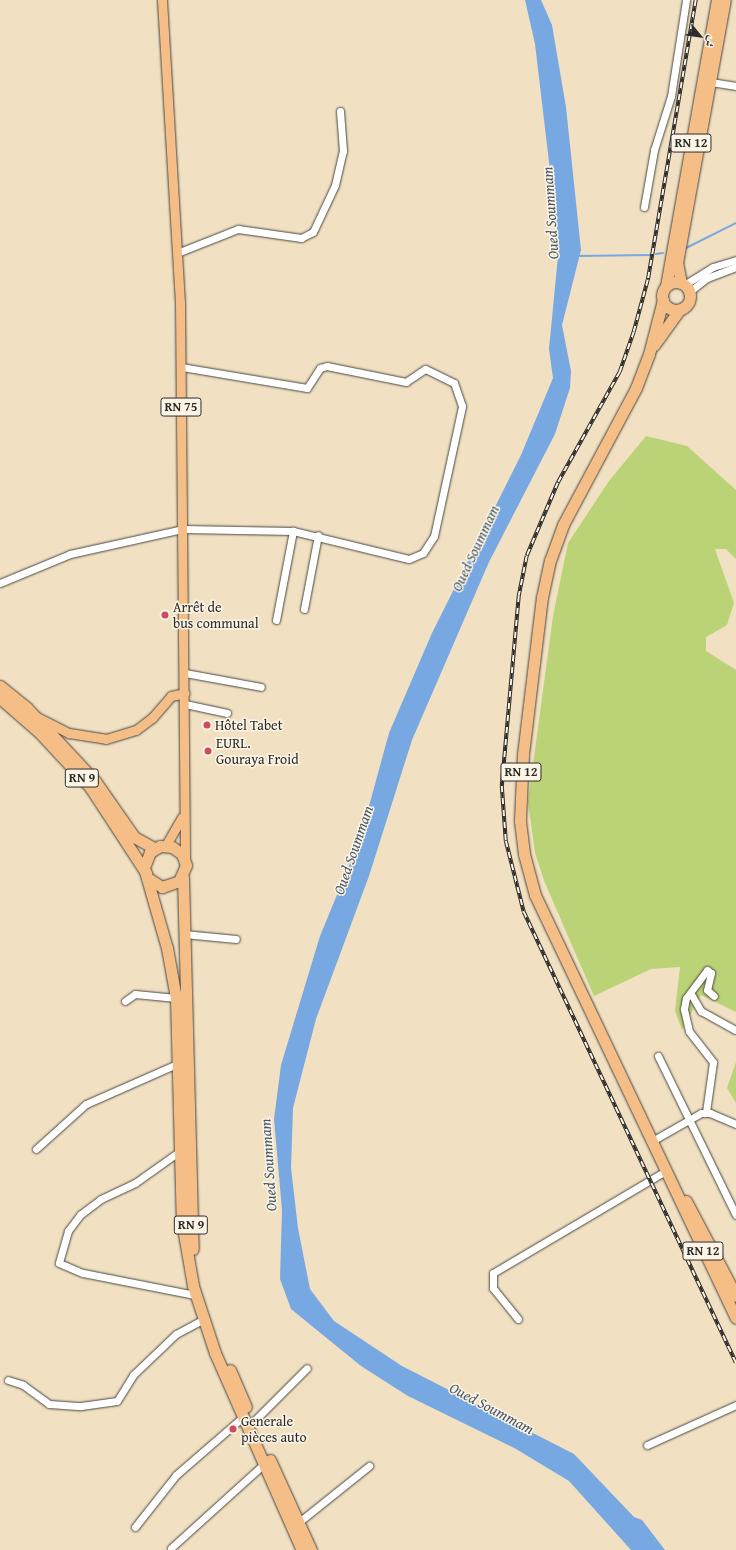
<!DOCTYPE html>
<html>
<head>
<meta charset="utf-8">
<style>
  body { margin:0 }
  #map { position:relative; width:736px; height:1550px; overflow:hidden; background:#f1e1c2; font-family:"Gentium Book Plus",Amiri,serif }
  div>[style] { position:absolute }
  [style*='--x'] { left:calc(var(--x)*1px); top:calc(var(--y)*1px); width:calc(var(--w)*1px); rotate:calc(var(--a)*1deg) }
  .green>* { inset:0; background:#bbd377 }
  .water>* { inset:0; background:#77a8e2 }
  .stream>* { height:2px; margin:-1px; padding:0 1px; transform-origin:1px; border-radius:1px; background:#77a8e2 }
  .roads { filter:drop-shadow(0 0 1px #494642) drop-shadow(0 0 1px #494642) }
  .minor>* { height:7px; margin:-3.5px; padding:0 3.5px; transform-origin:3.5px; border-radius:3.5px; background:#fff }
  .major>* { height:9px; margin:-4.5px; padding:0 4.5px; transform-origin:4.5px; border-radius:4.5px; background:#f6be87 }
  .highway>* { height:11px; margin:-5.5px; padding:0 5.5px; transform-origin:5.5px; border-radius:5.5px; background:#f6be87 }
  .highway>.ring { margin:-5.5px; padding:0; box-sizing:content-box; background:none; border:11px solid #f6be87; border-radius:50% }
  .rail>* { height:3.5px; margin-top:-1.75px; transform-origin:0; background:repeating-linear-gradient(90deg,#fcf5e5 0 6px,#2b2b2b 0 12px); box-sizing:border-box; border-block:1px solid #2b2b2b }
  .dots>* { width:11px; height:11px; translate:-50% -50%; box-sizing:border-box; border:2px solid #fcf5e5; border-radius:50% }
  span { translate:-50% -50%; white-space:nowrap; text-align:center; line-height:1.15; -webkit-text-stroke:3px #fcf5e5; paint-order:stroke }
  .shield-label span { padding:1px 3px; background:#fcf5e5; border:1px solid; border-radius:3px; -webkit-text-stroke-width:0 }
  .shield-label { font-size:13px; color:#2b2b2b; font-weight:700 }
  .poi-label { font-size:14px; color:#2b2b2b }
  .left { translate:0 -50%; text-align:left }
  .water-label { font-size:15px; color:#46576b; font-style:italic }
  .north { position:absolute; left:680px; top:16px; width:40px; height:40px; -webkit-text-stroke:3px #fcf5e5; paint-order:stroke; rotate:119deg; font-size:11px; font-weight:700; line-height:16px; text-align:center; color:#2b2b2b }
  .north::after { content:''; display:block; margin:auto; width:14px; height:18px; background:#2b2b2b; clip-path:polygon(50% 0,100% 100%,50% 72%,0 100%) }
</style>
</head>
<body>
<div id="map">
  <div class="green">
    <i style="clip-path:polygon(646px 436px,687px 446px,736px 490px,736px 559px,726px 549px,715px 549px,734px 603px,727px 625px,706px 637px,706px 651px,736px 670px,736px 1012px,701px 995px,682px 1030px,675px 1011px,680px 967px,651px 969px,594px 996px,545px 883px,535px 853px,528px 802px,553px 616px,568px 543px,609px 481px)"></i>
    <i style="clip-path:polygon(736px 1062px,736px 1103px,727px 1088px)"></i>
  </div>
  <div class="water">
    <i style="clip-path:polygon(525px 0,541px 0,552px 25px,566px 107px,581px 250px,562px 325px,571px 371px,570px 388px,555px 434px,489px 562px,412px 740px,369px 876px,316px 1019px,293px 1108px,291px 1168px,298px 1228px,310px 1289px,334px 1321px,402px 1366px,574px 1454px,634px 1517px,642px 1520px,665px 1550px,631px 1550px,569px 1481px,516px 1449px,408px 1396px,361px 1366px,291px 1309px,280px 1279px,282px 1210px,274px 1119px,281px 1065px,320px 936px,360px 839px,389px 733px,432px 633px,521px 455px,553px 378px,549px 349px,559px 246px,535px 44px)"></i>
  </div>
  <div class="stream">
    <i style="--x:684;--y:249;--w:58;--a:-26.6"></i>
    <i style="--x:656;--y:254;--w:7;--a:-8"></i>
    <i style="--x:577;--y:256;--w:73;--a:-0.8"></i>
  </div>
  <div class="roads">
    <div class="minor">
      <i style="--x:711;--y:82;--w:25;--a:9"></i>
      <i style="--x:644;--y:207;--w:58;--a:-80"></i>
      <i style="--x:654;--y:150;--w:57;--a:-72.5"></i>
      <i style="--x:671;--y:96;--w:97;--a:-81.1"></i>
      <i style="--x:177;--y:253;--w:66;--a:-21.5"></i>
      <i style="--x:238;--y:229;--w:64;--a:8.1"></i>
      <i style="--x:301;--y:238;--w:13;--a:-27"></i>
      <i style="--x:313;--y:232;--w:52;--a:-64.9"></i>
      <i style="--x:335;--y:185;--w:35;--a:-77"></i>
      <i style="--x:343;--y:151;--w:40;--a:-94.3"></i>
      <i style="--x:684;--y:285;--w:34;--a:-32"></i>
      <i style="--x:713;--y:267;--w:24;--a:-17"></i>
      <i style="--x:689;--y:292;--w:23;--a:-38"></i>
      <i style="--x:707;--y:278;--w:31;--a:-21"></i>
      <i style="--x:0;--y:583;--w:76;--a:-22.5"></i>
      <i style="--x:70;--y:554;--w:116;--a:-12.5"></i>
      <i style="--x:183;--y:529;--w:110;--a:1"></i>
      <i style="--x:293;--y:531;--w:119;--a:13.6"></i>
      <i style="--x:409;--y:559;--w:15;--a:-23"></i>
      <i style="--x:423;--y:553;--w:20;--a:-57"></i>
      <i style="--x:434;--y:536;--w:133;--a:-77.8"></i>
      <i style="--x:462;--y:406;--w:24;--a:-109"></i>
      <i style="--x:454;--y:383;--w:32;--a:-154"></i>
      <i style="--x:425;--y:369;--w:23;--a:146"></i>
      <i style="--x:406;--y:382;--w:81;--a:-168.6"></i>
      <i style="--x:327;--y:366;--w:7;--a:164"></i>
      <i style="--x:320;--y:368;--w:24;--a:123"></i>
      <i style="--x:307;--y:388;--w:128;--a:-170.5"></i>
      <i style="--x:304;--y:609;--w:75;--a:-79.3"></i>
      <i style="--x:276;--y:620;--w:91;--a:-79.2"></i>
      <i style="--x:185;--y:673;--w:77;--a:10.4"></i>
      <i style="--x:185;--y:704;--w:43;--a:12.1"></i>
      <i style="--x:184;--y:934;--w:52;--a:5.5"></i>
      <i style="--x:691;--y:994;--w:20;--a:60"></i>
      <i style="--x:701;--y:1011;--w:39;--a:29"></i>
      <i style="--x:125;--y:1001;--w:12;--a:-35"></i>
      <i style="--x:135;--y:994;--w:41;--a:5.6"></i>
      <i style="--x:658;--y:1056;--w:177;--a:63.9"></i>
      <i style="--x:706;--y:1112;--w:50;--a:-82"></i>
      <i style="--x:713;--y:1062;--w:39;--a:-128"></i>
      <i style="--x:689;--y:1031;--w:23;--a:-103"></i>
      <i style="--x:684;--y:1009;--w:11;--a:-80"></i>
      <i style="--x:686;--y:998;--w:35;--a:-53"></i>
      <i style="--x:707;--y:970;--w:5;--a:37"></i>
      <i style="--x:711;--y:973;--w:17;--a:103"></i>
      <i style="--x:707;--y:990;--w:9;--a:41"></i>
      <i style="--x:652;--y:1141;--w:56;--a:-29.7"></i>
      <i style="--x:701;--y:1113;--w:9;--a:0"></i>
      <i style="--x:710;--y:1113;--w:28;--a:23"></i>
      <i style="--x:36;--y:1149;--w:67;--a:-42"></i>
      <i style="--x:86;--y:1104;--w:102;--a:-23.8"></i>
      <i style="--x:180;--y:1151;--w:55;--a:144.6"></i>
      <i style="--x:135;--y:1183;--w:38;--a:155"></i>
      <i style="--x:101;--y:1199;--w:26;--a:143"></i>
      <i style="--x:80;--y:1215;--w:20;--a:127"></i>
      <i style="--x:68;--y:1231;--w:33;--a:106"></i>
      <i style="--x:59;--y:1263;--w:26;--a:23"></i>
      <i style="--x:83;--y:1273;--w:114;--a:11.1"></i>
      <i style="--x:518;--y:1319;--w:40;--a:-129"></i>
      <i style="--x:493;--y:1288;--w:15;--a:-90"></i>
      <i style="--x:493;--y:1273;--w:202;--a:-30.6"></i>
      <i style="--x:8;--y:1380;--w:16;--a:18"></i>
      <i style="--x:23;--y:1385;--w:32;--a:36"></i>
      <i style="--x:49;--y:1404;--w:32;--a:4"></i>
      <i style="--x:81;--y:1406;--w:36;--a:-8"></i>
      <i style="--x:117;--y:1401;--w:31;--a:-58"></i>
      <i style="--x:133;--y:1375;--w:59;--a:-43.6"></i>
      <i style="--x:176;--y:1334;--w:30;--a:-28"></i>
      <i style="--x:253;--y:1422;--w:76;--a:-45"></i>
      <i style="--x:647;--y:1445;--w:98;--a:-24.2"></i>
      <i style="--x:299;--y:1522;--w:90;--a:-38.7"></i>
      <i style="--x:135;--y:1527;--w:66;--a:-51.7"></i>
      <i style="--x:176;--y:1475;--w:89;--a:-40.9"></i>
      <i style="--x:171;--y:1548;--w:125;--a:-42.1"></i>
    </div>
    <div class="major">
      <i style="--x:162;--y:0;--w:304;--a:86.6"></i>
      <i style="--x:180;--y:303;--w:556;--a:89.48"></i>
      <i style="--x:37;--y:717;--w:36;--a:27"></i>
      <i style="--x:69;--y:733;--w:37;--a:9"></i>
      <i style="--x:106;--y:739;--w:31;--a:-17"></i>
      <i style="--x:136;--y:730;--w:20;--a:-37"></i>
      <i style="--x:152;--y:718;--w:29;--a:-49"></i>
      <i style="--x:171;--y:696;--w:14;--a:-12"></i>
      <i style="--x:166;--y:845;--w:32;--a:-60"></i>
    </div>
    <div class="highway">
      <i class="ring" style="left:662px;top:282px;width:17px;height:17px"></i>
      <i style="--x:681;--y:283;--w:20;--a:-101"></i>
      <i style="--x:677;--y:263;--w:267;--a:-79.7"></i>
      <i style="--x:666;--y:286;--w:291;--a:-79.9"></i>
      <i style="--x:663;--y:300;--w:56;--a:104.5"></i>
      <i style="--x:649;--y:354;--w:36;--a:111"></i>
      <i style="--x:636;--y:388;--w:155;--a:118.1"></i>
      <i style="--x:563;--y:525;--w:37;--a:110"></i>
      <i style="--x:550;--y:560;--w:38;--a:102"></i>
      <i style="--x:542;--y:597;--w:158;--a:96.9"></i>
      <i style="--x:523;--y:754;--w:67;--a:92.6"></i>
      <i style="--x:520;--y:821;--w:33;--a:83"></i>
      <i style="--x:524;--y:854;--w:42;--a:75"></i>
      <i style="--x:535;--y:895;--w:468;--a:64.6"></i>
      <i style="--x:654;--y:345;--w:44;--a:-54.2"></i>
      <i style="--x:0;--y:686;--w:35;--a:39"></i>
      <i style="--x:27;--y:708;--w:100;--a:47"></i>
      <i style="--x:95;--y:781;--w:68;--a:55.1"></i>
      <i style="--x:134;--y:837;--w:23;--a:29"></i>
      <i style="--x:0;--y:698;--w:53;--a:41.2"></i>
      <i style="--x:40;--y:733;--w:74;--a:47.2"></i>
      <i style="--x:90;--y:787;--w:103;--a:56.9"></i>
      <i style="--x:183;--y:877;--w:372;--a:88.5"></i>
      <i style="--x:148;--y:878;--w:17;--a:33"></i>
      <i style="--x:162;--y:887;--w:18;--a:-19"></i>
      <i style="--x:179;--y:881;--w:17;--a:-66"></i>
      <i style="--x:186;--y:865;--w:12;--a:-110"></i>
      <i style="--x:182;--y:854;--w:12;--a:-145"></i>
      <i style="--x:172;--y:847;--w:12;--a:-175"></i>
      <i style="--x:160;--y:846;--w:12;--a:149"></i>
      <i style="--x:150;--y:852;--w:17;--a:111"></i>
      <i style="--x:144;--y:868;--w:83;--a:74"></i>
      <i style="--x:167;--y:948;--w:51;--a:79.8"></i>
      <i style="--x:176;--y:998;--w:224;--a:88.5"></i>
      <i style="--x:182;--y:1222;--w:65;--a:80.2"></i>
      <i style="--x:193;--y:1286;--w:71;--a:71.8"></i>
      <i style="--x:215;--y:1353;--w:215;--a:66.2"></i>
      <i style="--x:686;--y:1201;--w:107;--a:62.2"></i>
      <i style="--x:230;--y:1370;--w:40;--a:66.6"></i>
      <i style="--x:270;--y:1460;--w:99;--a:65.5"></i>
    </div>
  </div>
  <div class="rail">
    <i style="--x:696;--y:0;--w:284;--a:99.7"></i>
    <i style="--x:648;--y:280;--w:54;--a:105.1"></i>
    <i style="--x:634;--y:332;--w:42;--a:109.3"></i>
    <i style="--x:620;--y:372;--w:127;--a:119.2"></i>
    <i style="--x:558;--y:483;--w:79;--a:113"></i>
    <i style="--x:527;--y:556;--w:41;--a:101.3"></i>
    <i style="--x:519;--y:596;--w:191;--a:95.1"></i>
    <i style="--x:502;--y:786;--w:55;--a:85.8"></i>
    <i style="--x:506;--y:841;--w:73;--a:75.8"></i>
    <i style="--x:524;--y:912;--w:498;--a:64.8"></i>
  </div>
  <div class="dots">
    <i style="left:165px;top:615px;background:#d1495b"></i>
    <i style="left:207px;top:725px;background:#d1495b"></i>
    <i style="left:208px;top:751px;background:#d1495b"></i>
    <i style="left:233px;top:1429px;background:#d1495b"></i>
  </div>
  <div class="shield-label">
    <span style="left:691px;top:143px">RN 12</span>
    <span style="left:181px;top:407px">RN 75</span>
    <span style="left:521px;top:772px">RN 12</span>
    <span style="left:82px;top:778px">RN 9</span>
    <span style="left:191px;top:1225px">RN 9</span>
    <span style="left:703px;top:1251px">RN 12</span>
  </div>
  <div class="poi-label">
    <span class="left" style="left:173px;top:615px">Arrêt de<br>bus communal</span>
    <span class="left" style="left:215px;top:725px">Hôtel Tabet</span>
    <span class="left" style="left:216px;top:751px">EURL.<br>Gouraya Froid</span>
    <span class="left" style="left:241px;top:1429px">Generale<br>pièces auto</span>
  </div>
  <div class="water-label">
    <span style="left:550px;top:213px;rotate:-94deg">Oued Soummam</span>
    <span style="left:475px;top:548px;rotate:-65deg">Oued Soummam</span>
    <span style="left:353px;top:850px;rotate:-71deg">Oued Soummam</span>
    <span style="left:268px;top:1165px;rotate:-94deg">Oued Soummam</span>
    <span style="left:492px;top:1408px;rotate:28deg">Oued Soummam</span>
  </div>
  <div class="north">ش</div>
</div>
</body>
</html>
